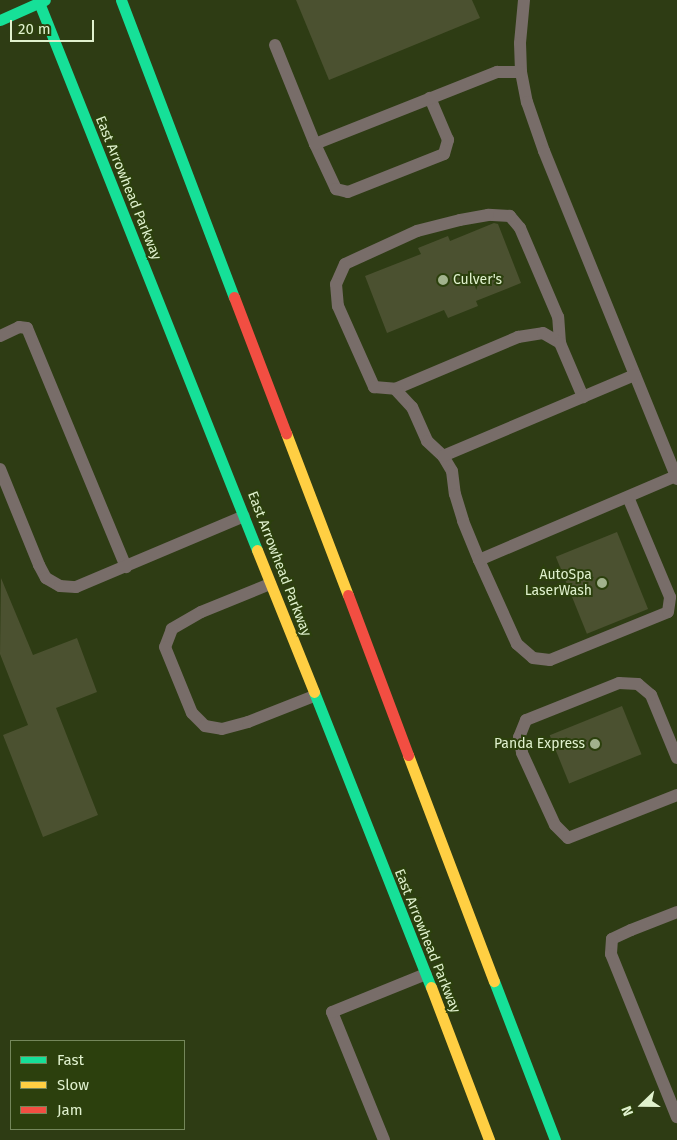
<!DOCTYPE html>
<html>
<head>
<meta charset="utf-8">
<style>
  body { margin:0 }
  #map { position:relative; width:677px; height:1140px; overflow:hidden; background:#2e3c14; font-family:"Fira Sans",sans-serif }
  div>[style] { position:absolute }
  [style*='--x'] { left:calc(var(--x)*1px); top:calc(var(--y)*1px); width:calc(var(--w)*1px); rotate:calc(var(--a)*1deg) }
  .building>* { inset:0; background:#4b5130; transform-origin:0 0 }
  .lane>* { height:12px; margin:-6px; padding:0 6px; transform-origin:6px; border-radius:6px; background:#786d69 }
  .fast>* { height:11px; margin:-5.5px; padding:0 5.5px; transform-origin:5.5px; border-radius:5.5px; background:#16e098 }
  .slow>* { height:11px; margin:-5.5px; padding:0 5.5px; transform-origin:5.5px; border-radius:5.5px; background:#ffcf43 }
  .jam>* { height:11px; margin:-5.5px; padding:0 5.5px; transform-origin:5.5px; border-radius:5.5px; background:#f24e42 }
  .dots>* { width:14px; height:14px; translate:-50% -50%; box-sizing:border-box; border:2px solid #2c400d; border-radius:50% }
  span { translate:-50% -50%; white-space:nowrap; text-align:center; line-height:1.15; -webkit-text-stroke:4px #2c400d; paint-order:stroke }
  .street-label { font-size:14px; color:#e0f1ce }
  .poi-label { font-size:14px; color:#e0f1ce }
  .left { translate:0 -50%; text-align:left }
  .right { translate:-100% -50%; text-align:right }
  .legend { position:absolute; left:10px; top:1040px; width:175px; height:90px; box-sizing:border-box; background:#2c400d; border:1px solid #74875a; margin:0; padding:6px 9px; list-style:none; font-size:15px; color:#e0f1ce }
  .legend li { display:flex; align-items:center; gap:10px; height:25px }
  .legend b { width:25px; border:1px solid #74875a }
  .north { position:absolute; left:617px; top:1080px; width:50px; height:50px; -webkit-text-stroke:4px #2c400d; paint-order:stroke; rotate:248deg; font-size:14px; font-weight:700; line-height:20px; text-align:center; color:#e0f1ce }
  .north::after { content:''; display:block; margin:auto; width:18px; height:22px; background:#e0f1ce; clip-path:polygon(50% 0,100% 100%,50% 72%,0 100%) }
  .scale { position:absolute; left:10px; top:20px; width:84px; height:22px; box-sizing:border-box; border:2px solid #e0f1ce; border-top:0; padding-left:6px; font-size:15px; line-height:18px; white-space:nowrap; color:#e0f1ce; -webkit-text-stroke:4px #2c400d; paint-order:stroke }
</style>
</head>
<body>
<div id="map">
  <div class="building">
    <i style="clip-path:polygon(296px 0,472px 0,480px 18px,329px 80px)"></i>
    <i style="clip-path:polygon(494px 223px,498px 224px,521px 283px,476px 301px,478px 306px,448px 318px,444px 310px,387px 333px,365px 276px,421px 254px,418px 248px,448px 236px,450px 241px)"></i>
    <i style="left:617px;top:532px;width:83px;height:66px;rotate:68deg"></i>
    <i style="clip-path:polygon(1px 578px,33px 655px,77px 638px,97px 692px,56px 708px,98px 815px,43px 837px,3px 735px,28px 725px,0 654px)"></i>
    <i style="left:622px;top:706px;width:52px;height:78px;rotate:68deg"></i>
  </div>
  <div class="lane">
    <i style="--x:524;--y:0;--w:43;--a:95.3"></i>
    <i style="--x:520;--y:43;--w:29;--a:88"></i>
    <i style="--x:521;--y:72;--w:31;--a:79"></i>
    <i style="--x:527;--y:102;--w:52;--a:70.9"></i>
    <i style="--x:544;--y:151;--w:354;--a:67.9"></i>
    <i style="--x:275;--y:45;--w:107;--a:68"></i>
    <i style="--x:315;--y:144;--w:50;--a:65"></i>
    <i style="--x:336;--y:189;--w:12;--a:14"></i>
    <i style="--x:348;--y:192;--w:103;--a:-21.6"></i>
    <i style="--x:444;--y:154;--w:15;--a:-74"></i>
    <i style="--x:448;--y:140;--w:46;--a:-113.2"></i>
    <i style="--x:315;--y:144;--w:196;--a:-21.6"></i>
    <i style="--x:497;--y:72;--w:24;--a:0"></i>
    <i style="--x:0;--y:336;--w:21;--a:-25"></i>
    <i style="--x:19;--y:327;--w:8;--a:7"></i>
    <i style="--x:27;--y:328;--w:259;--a:67.5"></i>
    <i style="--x:560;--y:343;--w:26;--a:-94"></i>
    <i style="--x:558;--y:317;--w:97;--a:-113.1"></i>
    <i style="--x:520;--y:228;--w:16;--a:-130"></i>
    <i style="--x:510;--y:216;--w:22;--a:-177"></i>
    <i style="--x:488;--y:215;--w:28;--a:170"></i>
    <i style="--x:460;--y:220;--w:44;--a:165.7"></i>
    <i style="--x:417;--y:231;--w:79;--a:155.4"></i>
    <i style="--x:345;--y:264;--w:22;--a:114"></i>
    <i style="--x:336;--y:284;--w:22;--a:85"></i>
    <i style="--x:338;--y:306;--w:89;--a:66"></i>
    <i style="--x:374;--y:387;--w:21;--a:5"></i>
    <i style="--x:395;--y:389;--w:134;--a:-22.9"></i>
    <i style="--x:518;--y:337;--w:25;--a:-9"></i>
    <i style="--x:543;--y:333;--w:20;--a:30"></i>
    <i style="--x:560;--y:343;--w:59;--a:66.9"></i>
    <i style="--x:395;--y:389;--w:25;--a:47"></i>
    <i style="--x:412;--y:407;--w:37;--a:66"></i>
    <i style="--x:427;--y:441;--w:22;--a:43"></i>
    <i style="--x:443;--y:456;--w:17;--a:59"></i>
    <i style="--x:452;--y:471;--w:23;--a:83"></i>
    <i style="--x:455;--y:494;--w:28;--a:73"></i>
    <i style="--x:463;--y:521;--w:42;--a:67.7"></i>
    <i style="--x:479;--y:560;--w:92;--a:65.7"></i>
    <i style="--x:517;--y:644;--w:21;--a:41"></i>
    <i style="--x:533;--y:658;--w:17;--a:7"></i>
    <i style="--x:550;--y:660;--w:127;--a:-22.1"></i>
    <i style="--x:668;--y:612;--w:15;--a:-82"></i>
    <i style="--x:670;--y:597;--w:108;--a:-112.8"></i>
    <i style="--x:443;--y:456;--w:208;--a:-22.9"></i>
    <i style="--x:0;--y:469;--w:104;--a:67.9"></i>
    <i style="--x:39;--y:565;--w:15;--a:62"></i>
    <i style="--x:46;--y:578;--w:16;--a:30"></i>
    <i style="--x:60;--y:586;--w:16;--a:4"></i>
    <i style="--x:76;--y:587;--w:182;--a:-22.9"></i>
    <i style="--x:479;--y:560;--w:214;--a:-23.1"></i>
    <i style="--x:270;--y:584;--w:74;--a:157.9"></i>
    <i style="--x:201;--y:612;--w:34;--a:150"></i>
    <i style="--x:172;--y:629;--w:19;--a:111"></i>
    <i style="--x:165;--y:647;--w:71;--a:67.8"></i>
    <i style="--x:192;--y:713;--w:18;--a:45"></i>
    <i style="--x:205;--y:726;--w:17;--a:10"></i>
    <i style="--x:222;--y:729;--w:27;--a:-15"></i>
    <i style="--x:248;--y:722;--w:71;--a:-21.5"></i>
    <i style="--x:677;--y:758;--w:68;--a:-112.4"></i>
    <i style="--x:651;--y:695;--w:17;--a:-140"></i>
    <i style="--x:638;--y:684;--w:19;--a:-177"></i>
    <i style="--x:619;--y:683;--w:100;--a:158.3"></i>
    <i style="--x:526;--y:720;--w:18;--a:112"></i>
    <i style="--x:519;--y:737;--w:16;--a:79"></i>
    <i style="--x:522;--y:753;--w:79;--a:65.4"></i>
    <i style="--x:555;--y:825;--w:18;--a:45"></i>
    <i style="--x:568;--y:838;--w:117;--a:-21.5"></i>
    <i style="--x:677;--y:912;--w:49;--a:158.6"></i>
    <i style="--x:631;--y:930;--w:21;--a:155"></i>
    <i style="--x:612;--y:939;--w:15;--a:94"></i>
    <i style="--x:611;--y:954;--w:176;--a:68"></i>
    <i style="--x:384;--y:1140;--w:138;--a:-112.1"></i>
    <i style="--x:332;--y:1012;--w:101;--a:-22"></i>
  </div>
  <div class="fast">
    <i style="--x:38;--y:0;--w:592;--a:68.29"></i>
    <i style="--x:121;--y:0;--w:318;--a:69.2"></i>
    <i style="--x:0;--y:20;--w:49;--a:-24"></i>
    <i style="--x:314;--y:692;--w:317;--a:68.4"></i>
    <i style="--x:494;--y:981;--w:170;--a:69"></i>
  </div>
  <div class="slow">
    <i style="--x:286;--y:433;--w:173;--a:69.1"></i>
    <i style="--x:257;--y:550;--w:153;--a:68.1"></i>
    <i style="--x:408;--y:755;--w:242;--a:69.2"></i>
    <i style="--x:431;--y:987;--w:164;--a:69.2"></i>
  </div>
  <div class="jam">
    <i style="--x:234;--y:297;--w:146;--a:69.1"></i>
    <i style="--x:348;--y:595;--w:171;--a:69.4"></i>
  </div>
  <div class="dots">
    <i style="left:443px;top:280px;background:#a2b28d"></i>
    <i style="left:602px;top:583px;background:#a2b28d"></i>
    <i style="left:595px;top:744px;background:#a2b28d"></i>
  </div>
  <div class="street-label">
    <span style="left:128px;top:188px;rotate:68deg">East Arrowhead Parkway</span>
    <span style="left:279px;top:564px;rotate:69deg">East Arrowhead Parkway</span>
    <span style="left:427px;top:941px;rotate:68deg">East Arrowhead Parkway</span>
  </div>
  <div class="poi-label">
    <span class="left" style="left:453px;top:280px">Culver's</span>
    <span class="right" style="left:592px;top:583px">AutoSpa<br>LaserWash</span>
    <span class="right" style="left:585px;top:744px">Panda Express</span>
  </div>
  <ul class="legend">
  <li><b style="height:6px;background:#16e098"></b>Fast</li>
  <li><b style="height:6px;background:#ffcf43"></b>Slow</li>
  <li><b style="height:6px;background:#f24e42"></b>Jam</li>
  </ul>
  <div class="north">N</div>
  <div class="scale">20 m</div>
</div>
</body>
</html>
